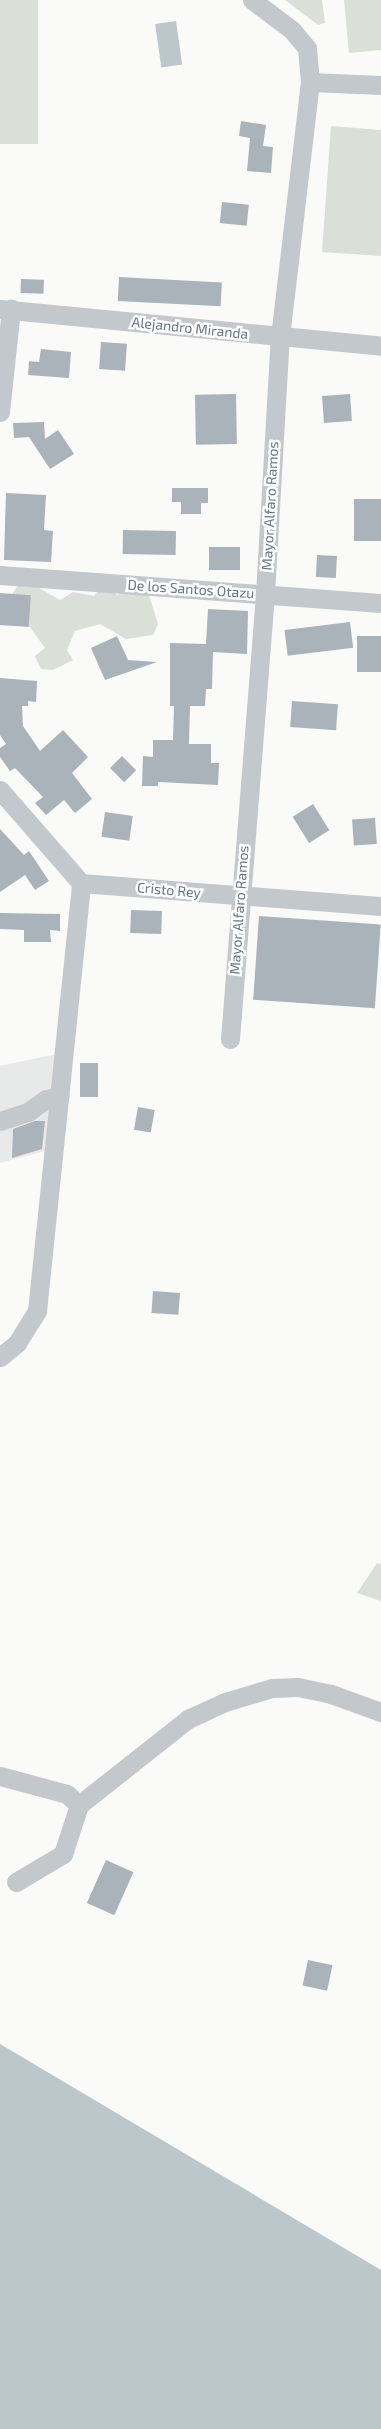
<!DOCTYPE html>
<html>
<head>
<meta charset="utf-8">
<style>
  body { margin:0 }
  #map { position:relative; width:381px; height:2429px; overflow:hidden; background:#fafaf8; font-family:"Exo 2",sans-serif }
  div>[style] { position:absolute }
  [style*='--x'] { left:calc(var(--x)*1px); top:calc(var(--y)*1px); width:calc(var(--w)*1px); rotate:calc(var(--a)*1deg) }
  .built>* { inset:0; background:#e8e9e9 }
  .green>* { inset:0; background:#dadfd7; transform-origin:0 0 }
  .water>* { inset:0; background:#bbc7cb; transform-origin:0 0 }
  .building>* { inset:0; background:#aab3b9; transform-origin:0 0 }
  .minor>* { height:19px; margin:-9.5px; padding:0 9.5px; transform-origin:9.5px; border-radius:9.5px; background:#c3c8cc }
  span { translate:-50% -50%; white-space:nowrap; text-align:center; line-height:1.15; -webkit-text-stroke:5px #fff; paint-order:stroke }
  .street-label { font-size:14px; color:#657683 }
</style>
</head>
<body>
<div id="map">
  <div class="built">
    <i style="clip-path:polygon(57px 1054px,52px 1149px,0 1163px,0 1066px)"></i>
  </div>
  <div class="green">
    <i style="left:0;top:0;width:38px;height:144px"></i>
    <i style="clip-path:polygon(285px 0,322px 0,325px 23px,318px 25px)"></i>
    <i style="clip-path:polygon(344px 0,381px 0,381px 50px,349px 53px)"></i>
    <i style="clip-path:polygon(331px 126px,381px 130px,381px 256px,322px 252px)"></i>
    <i style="clip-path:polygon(22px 578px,60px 600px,73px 592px,94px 596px,103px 586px,118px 595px,134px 584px,148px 592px,158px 624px,153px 635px,126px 639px,100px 624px,75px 631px,67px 650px,73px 660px,53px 670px,41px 669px,35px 656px,45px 648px,19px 612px,4px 608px)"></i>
    <i style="clip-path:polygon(377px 1563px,381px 1564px,381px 1601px,357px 1593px)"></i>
  </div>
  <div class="water">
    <i style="left:176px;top:21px;width:44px;height:21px;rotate:82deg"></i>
    <i style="clip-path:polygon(0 2044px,381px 2270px,381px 2429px,0 2429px)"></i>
  </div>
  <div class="building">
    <i style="clip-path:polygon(241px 121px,266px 125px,263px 146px,273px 147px,271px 173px,247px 171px,250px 138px,239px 136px)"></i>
    <i style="left:222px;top:202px;width:27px;height:21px;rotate:6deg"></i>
    <i style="left:119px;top:277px;width:103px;height:24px;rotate:3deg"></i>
    <i style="left:21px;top:279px;width:23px;height:14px;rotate:2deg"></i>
    <i style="left:101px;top:342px;width:26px;height:27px;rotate:4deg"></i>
    <i style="clip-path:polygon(41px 349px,71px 352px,69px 378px,28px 375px,29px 361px,39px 362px)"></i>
    <i style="left:236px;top:394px;width:50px;height:41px;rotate:89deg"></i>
    <i style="left:350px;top:394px;width:27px;height:28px;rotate:86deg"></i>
    <i style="clip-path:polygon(44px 422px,45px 439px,58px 430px,74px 454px,50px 469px,29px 437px,14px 438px,13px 423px)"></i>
    <i style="clip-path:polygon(172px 488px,208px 488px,208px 503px,201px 503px,201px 514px,181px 514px,181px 502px,172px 502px)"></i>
    <i style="clip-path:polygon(6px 493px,46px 495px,44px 530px,53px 531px,51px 562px,4px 560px)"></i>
    <i style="left:381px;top:499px;width:42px;height:27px;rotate:90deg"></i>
    <i style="left:123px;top:530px;width:53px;height:24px;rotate:1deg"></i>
    <i style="left:209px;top:547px;width:31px;height:23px"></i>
    <i style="left:317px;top:555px;width:20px;height:22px;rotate:3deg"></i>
    <i style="left:0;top:593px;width:31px;height:32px;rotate:4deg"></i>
    <i style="clip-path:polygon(208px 609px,248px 611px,247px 654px,213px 652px,212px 689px,206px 689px,205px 706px,190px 706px,189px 744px,211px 744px,211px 763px,219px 763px,218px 785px,158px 782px,158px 786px,142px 786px,143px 756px,153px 757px,153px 740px,173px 740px,174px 706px,170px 706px,170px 643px,206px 644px)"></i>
    <i style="left:350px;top:622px;width:26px;height:66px;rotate:83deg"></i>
    <i style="clip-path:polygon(117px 636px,128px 660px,157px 662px,105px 680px,91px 648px)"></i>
    <i style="left:357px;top:636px;width:24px;height:36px"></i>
    <i style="clip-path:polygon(0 678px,37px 681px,36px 702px,28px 701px,28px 706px,22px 706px,23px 726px,40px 751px,63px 730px,88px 757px,72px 773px,92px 799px,75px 813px,64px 800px,46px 815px,35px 803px,43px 797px,15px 768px,10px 771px,0 757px,0 748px,6px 744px,0 735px)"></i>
    <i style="left:292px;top:701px;width:46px;height:26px;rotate:4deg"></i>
    <i style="left:122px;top:756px;width:20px;height:17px;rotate:45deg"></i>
    <i style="left:313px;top:804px;width:31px;height:24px;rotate:58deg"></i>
    <i style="left:105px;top:812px;width:28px;height:25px;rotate:8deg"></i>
    <i style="left:375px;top:818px;width:26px;height:23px;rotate:86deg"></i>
    <i style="clip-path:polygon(0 829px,24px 855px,29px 851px,49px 881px,35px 890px,25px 875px,0 892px)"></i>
    <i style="left:131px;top:910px;width:31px;height:23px;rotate:2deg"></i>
    <i style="clip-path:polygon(0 913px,60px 914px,60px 931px,50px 930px,51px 942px,24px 942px,24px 930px,0 929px)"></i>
    <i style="left:259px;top:916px;width:122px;height:84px;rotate:4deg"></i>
    <i style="left:80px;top:1063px;width:18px;height:34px"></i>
    <i style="left:138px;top:1107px;width:17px;height:23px;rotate:10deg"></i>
    <i style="clip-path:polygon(35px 1121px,45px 1121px,42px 1149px,12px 1158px,13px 1129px)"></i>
    <i style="left:153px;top:1291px;width:27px;height:22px;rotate:4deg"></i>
    <i style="left:106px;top:1860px;width:30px;height:47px;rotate:24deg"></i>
    <i style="left:308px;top:1960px;width:25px;height:26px;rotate:12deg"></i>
  </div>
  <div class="minor">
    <i style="--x:310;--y:82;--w:71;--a:2.4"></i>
    <i style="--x:0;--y:309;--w:383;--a:5.5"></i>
    <i style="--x:0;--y:412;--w:104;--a:-83.9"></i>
    <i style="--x:0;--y:575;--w:382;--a:4.2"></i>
    <i style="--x:0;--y:790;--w:123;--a:48.9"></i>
    <i style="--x:81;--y:883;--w:301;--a:4.4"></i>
    <i style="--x:230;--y:1039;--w:446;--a:-85.5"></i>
    <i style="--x:265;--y:594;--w:257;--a:-86.7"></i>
    <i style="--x:280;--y:337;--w:257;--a:-83.3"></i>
    <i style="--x:310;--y:82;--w:34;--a:-95"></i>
    <i style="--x:307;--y:48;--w:23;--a:-130"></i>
    <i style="--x:292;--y:30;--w:50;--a:-143.1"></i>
    <i style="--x:0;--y:1121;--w:29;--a:-18"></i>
    <i style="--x:28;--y:1112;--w:22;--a:-36"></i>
    <i style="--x:46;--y:1099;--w:14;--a:-12"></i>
    <i style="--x:0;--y:1357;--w:22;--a:-39"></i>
    <i style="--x:17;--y:1343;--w:38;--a:-58"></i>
    <i style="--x:37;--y:1311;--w:430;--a:-84.1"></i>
    <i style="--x:0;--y:1776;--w:69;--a:15"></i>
    <i style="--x:67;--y:1794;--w:16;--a:43"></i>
    <i style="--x:16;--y:1882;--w:55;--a:-30.8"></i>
    <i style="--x:63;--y:1854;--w:52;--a:-71.9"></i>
    <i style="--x:79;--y:1805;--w:139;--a:-38.3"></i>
    <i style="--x:188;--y:1719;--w:41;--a:-24.7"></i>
    <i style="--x:225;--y:1702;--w:49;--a:-16.6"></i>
    <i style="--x:272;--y:1688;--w:26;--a:-2"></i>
    <i style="--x:298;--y:1687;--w:34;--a:12"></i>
    <i style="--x:331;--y:1694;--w:53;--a:19.8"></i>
  </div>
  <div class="street-label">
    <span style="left:190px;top:328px;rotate:6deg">Alejandro Miranda</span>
    <span style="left:270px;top:506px;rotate:-87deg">Mayor Alfaro Ramos</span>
    <span style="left:191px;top:589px;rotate:4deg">De los Santos Otazu</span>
    <span style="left:169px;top:890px;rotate:5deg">Cristo Rey</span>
    <span style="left:239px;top:910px;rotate:-86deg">Mayor Alfaro Ramos</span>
  </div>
</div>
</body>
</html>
